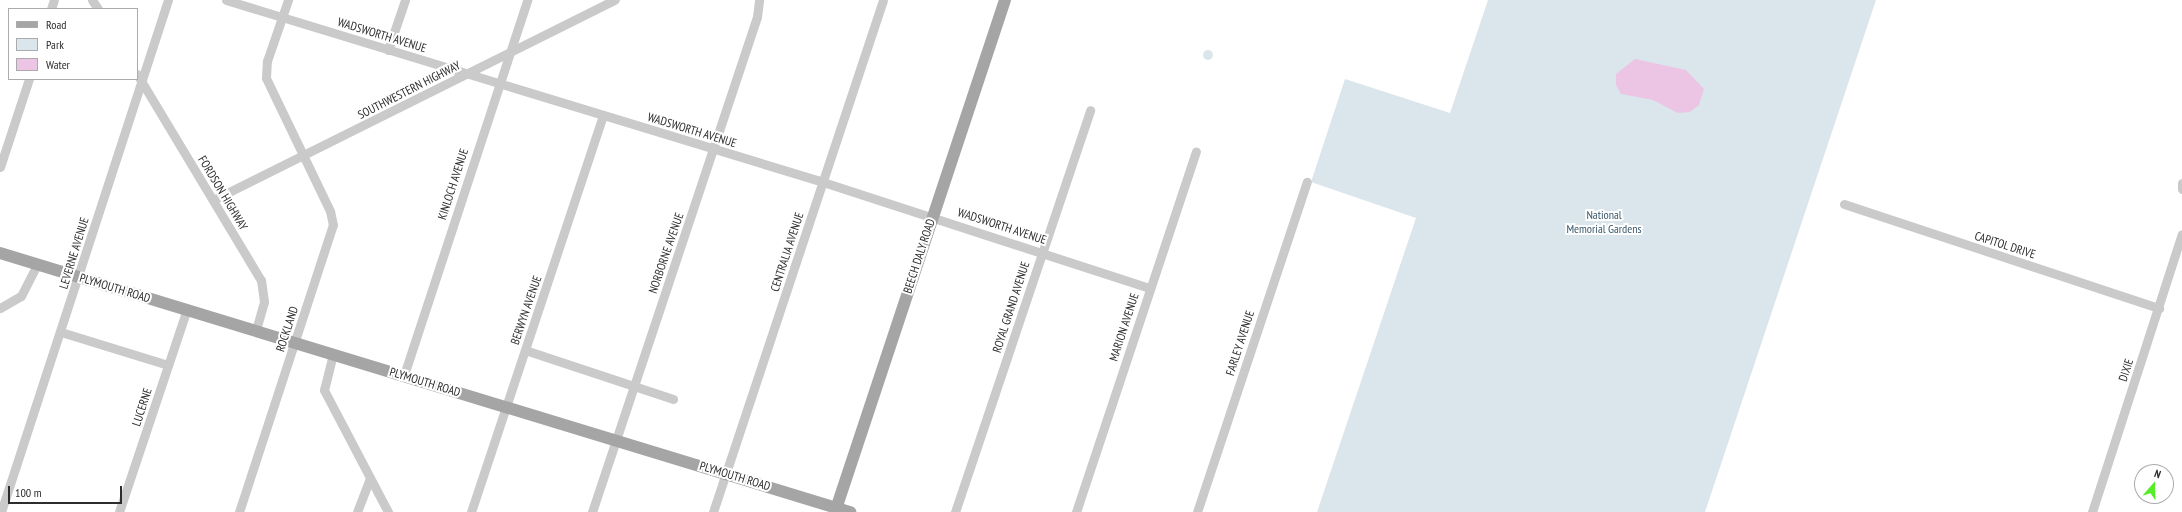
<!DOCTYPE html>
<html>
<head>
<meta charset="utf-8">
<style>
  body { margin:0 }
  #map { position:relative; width:2182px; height:512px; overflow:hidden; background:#fff; font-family:"PT Sans Narrow",sans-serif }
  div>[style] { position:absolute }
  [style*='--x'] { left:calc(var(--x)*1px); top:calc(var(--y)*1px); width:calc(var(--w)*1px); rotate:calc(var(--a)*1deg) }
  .green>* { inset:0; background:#dae6ec }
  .round { border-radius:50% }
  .water>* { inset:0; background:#ecc5e4 }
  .minor>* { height:9px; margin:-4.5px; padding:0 4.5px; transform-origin:4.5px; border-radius:4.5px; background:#cacaca }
  .major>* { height:12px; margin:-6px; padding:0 6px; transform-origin:6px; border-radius:6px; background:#a5a5a5 }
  span { translate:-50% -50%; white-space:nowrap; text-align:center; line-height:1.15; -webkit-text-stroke:4px #fff; paint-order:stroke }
  .street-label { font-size:12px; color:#2d2d2d }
  .park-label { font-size:12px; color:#39586b }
  .legend { position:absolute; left:8px; top:8px; width:130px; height:72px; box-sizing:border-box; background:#fff; border:1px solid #ababab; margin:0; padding:5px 7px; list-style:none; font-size:12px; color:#2d2d2d }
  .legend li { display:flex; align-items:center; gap:8px; height:20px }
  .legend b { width:20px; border:1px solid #ababab }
  .north { position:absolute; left:2134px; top:464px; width:40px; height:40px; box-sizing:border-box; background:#fff; border:1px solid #ababab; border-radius:50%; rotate:20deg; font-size:11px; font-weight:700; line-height:16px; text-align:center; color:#2d2d2d }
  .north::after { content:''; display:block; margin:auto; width:14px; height:18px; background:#56ec28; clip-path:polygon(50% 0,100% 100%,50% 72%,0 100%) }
  .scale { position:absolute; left:8px; top:486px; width:114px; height:18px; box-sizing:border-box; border:2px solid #2d2d2d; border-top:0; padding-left:5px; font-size:12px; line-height:14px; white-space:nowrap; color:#2d2d2d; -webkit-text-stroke:3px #fff; paint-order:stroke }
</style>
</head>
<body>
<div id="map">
  <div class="green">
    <i style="clip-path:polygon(1488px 0,1876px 0,1705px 512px,1317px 512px,1416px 218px,1311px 182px,1345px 79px,1450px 113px)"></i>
    <i class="round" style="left:1203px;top:50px;width:10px;height:10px"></i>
  </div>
  <div class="water">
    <i style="clip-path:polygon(1635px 59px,1686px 70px,1704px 89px,1699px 105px,1690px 112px,1678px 113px,1653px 100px,1621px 94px,1616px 85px,1616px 74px)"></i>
  </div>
  <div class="minor">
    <i style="--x:92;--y:0;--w:11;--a:56"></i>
    <i style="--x:226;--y:0;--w:624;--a:16.95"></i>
    <i style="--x:823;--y:182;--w:344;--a:18"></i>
    <i style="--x:51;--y:9;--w:9;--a:-72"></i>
    <i style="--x:388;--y:50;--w:53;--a:-71.2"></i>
    <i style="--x:137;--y:74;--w:240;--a:59"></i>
    <i style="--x:261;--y:280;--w:22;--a:82"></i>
    <i style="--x:264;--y:302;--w:29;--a:106"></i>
    <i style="--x:0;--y:167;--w:93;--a:-71.8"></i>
    <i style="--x:2182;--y:183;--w:6;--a:90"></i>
    <i style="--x:213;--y:200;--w:449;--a:-26.5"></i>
    <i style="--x:1844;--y:204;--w:332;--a:18.3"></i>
    <i style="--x:0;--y:308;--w:24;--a:-30"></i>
    <i style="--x:21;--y:296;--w:36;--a:-63"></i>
    <i style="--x:61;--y:332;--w:112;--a:17.1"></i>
    <i style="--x:525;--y:350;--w:156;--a:18.3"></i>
    <i style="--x:333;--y:354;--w:37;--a:104"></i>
    <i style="--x:324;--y:390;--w:138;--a:62.3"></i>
    <i style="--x:404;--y:375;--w:395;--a:-71.8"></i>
    <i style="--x:1;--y:512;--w:539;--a:-71.94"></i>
    <i style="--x:119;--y:512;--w:214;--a:-71.5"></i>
    <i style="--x:239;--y:512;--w:302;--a:-71.9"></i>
    <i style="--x:333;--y:225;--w:14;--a:-102"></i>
    <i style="--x:330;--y:211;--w:148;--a:-115.7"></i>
    <i style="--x:266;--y:78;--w:17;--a:-87"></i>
    <i style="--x:267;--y:61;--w:65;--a:-71"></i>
    <i style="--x:357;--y:512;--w:36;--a:-69"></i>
    <i style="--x:471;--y:512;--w:418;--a:-71.6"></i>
    <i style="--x:592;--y:512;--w:522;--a:-71.57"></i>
    <i style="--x:757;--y:17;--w:17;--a:-83"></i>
    <i style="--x:713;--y:512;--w:539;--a:-71.63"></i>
    <i style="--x:955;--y:512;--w:424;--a:-71.4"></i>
    <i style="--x:1076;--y:512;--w:380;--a:-71.6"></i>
    <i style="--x:1197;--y:512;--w:348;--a:-71.6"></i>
    <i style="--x:2092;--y:512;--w:292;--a:-72.1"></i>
  </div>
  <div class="major">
    <i style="--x:0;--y:253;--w:889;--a:16.95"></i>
    <i style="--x:835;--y:512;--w:539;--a:-71.63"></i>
  </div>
  <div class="street-label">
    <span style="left:382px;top:35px;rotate:17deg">WADSWORTH AVENUE</span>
    <span style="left:409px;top:90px;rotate:-27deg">SOUTHWESTERN HIGHWAY</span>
    <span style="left:692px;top:130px;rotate:17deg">WADSWORTH AVENUE</span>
    <span style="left:453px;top:184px;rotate:-72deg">KINLOCH AVENUE</span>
    <span style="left:223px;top:193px;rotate:59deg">FORDSON HIGHWAY</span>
    <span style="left:1002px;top:226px;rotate:18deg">WADSWORTH AVENUE</span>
    <span style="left:2005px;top:245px;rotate:18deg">CAPITOL DRIVE</span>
    <span style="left:787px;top:252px;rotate:-72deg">CENTRALIA AVENUE</span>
    <span style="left:74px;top:253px;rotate:-73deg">LEVERNE AVENUE</span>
    <span style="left:666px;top:253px;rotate:-71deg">NORBORNE AVENUE</span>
    <span style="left:919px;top:256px;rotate:-72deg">BEECH DALY ROAD</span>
    <span style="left:115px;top:288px;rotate:17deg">PLYMOUTH ROAD</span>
    <span style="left:1011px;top:307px;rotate:-72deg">ROYAL GRAND AVENUE</span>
    <span style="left:526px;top:310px;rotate:-71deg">BERWYN AVENUE</span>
    <span style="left:1124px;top:327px;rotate:-72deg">MARION AVENUE</span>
    <span style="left:287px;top:329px;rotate:-72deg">ROCKLAND</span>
    <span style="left:1240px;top:343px;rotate:-72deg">FARLEY AVENUE</span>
    <span style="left:2126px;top:370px;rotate:-72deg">DIXIE</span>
    <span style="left:425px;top:382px;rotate:17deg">PLYMOUTH ROAD</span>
    <span style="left:142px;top:407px;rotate:-72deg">LUCERNE</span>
    <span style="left:735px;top:476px;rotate:17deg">PLYMOUTH ROAD</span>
  </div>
  <div class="park-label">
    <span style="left:1604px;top:222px">National<br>Memorial Gardens</span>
  </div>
  <ul class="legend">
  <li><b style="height:5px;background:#a5a5a5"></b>Road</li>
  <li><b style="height:11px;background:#dae6ec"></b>Park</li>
  <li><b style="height:11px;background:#ecc5e4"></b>Water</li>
  </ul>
  <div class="north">N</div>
  <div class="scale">100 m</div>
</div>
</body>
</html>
